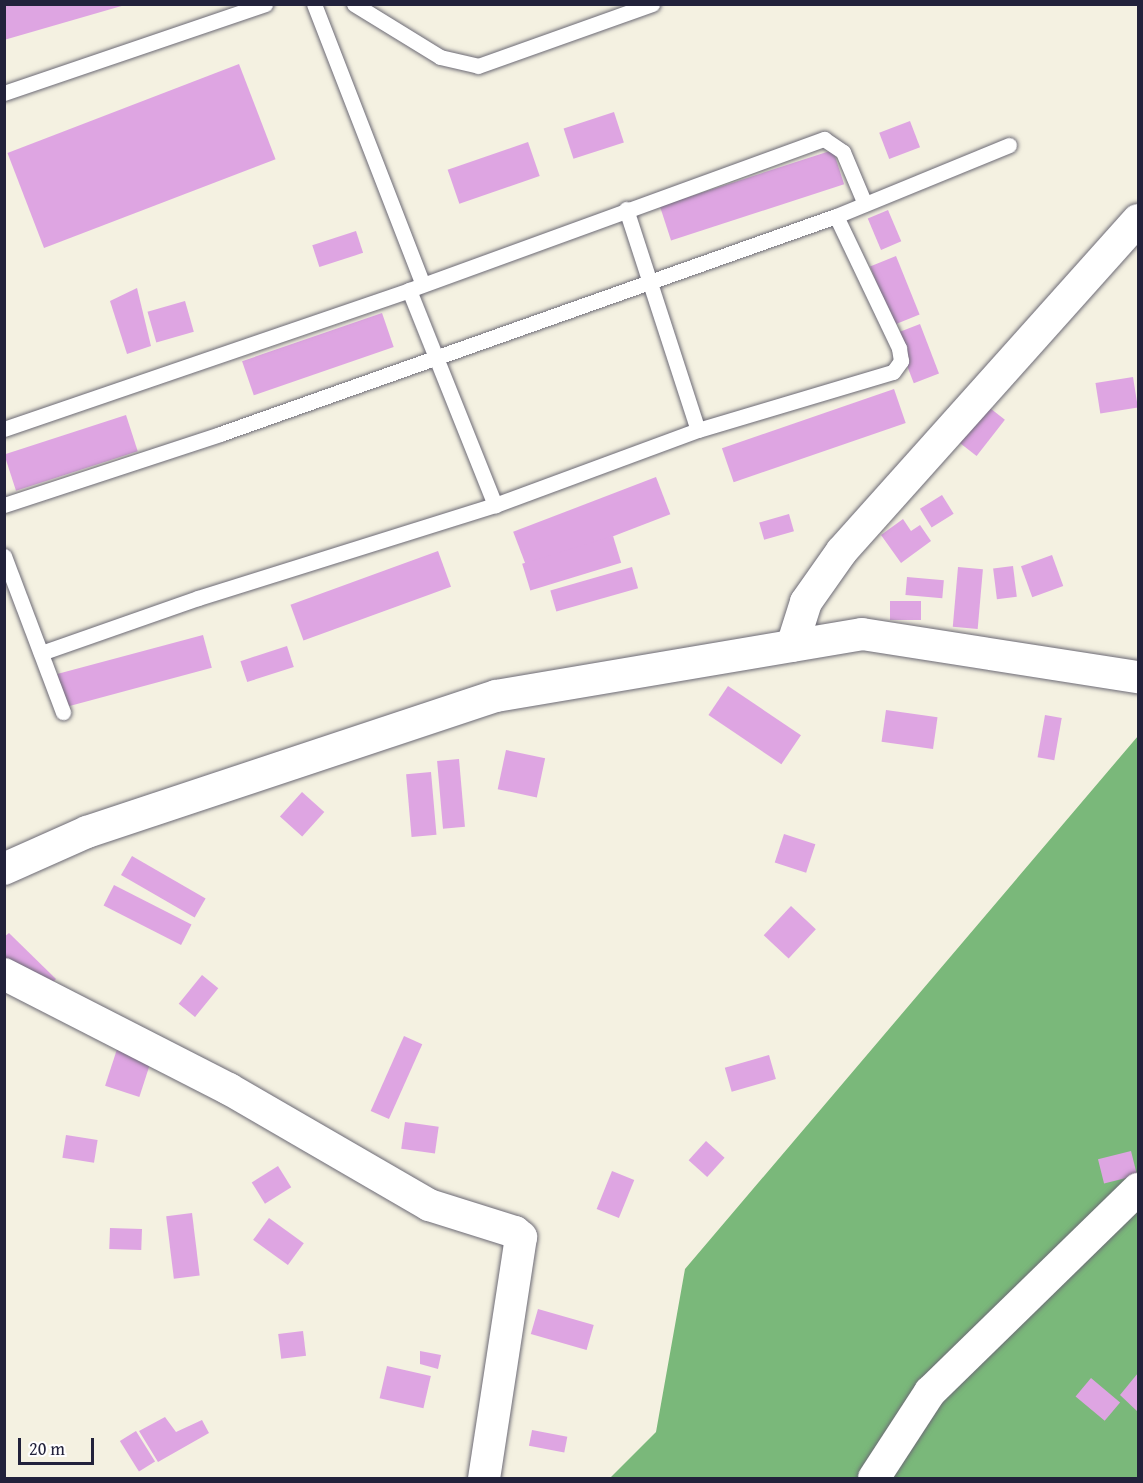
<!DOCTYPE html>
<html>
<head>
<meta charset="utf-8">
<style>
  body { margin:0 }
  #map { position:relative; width:1143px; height:1483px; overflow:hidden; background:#f4f1e1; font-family:"Gentium Book Plus",serif }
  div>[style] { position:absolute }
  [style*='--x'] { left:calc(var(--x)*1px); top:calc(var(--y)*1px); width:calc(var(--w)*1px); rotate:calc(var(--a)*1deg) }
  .forest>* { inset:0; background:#7ab87a }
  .building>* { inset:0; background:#dea5e2; transform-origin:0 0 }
  .roads { filter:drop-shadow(0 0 2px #6c6a75) drop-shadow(0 0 2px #6c6a75) }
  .service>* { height:15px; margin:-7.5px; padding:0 7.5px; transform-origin:7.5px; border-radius:7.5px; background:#fff }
  .minor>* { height:32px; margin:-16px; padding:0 16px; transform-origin:16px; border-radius:16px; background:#fff }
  span { translate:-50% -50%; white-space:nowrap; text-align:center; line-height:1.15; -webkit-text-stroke:4.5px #fff; paint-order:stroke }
  .frame { position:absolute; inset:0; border:6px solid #22223b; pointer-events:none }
  .scale { position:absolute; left:18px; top:1438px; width:76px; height:27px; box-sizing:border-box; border:3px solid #22223b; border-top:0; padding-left:8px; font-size:18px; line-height:21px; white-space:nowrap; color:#22223b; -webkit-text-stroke:4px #fff; paint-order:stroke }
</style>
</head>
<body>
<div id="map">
  <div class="forest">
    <i style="clip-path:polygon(1138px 736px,1138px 1478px,610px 1478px,656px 1432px,685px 1269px)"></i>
  </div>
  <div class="building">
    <i style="clip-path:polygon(4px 4px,124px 4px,125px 5px,4px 40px)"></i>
    <i style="left:239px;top:64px;width:102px;height:248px;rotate:69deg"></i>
    <i style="left:614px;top:112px;width:32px;height:53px;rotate:72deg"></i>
    <i style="left:910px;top:121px;width:28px;height:33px;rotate:69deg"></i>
    <i style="left:528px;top:142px;width:36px;height:85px;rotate:71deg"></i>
    <i style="left:833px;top:150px;width:36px;height:182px;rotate:72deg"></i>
    <i style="left:888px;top:210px;width:34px;height:22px;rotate:67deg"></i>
    <i style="left:356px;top:231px;width:23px;height:46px;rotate:72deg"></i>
    <i style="left:896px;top:256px;width:63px;height:28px;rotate:68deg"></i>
    <i style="clip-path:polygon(137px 288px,151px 346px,127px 354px,110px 301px)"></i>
    <i style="left:185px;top:301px;width:32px;height:39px;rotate:74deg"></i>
    <i style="left:382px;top:313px;width:36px;height:148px;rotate:71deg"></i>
    <i style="left:920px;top:324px;width:53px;height:27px;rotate:69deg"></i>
    <i style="left:1133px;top:377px;width:31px;height:38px;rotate:81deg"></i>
    <i style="left:894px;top:389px;width:36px;height:182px;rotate:71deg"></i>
    <i style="left:986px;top:405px;width:24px;height:46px;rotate:38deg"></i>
    <i style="left:126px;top:415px;width:38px;height:128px;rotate:72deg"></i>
    <i style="left:656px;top:477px;width:40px;height:153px;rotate:69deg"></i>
    <i style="left:942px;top:495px;width:22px;height:26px;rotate:58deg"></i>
    <i style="left:789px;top:514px;width:18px;height:31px;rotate:74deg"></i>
    <i style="clip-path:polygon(903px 519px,911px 531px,920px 525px,931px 541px,901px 563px,881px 535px)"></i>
    <i style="left:613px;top:536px;width:28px;height:95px;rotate:73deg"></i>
    <i style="left:438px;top:551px;width:38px;height:157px;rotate:70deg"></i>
    <i style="left:1052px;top:555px;width:33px;height:33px;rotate:70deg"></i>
    <i style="left:1013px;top:566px;width:31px;height:20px;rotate:83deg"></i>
    <i style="left:632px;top:567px;width:22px;height:85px;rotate:74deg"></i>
    <i style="left:958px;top:567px;width:25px;height:60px;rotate:5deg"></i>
    <i style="left:907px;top:577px;width:37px;height:18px;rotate:5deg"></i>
    <i style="left:890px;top:601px;width:31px;height:19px"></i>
    <i style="left:203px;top:635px;width:34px;height:151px;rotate:75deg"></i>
    <i style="left:287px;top:646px;width:22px;height:49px;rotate:72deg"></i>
    <i style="left:728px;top:686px;width:88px;height:35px;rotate:34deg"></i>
    <i style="left:886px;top:710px;width:52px;height:32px;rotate:8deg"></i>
    <i style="left:1045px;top:715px;width:17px;height:43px;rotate:10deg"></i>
    <i style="left:506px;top:750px;width:40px;height:40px;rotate:12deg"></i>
    <i style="left:459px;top:759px;width:68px;height:22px;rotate:85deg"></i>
    <i style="left:431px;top:772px;width:63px;height:25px;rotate:85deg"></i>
    <i style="left:302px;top:792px;width:30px;height:33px;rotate:42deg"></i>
    <i style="left:784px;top:834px;width:33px;height:30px;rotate:18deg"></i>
    <i style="left:132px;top:856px;width:85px;height:22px;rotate:30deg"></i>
    <i style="left:114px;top:885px;width:87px;height:23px;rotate:27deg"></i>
    <i style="left:791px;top:906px;width:34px;height:40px;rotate:43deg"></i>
    <i style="clip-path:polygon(9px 933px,56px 979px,40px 995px,4px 960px,4px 937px)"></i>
    <i style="left:202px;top:975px;width:21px;height:37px;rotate:39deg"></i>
    <i style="left:404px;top:1036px;width:20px;height:82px;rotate:24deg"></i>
    <i style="left:119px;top:1043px;width:36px;height:45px;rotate:18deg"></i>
    <i style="left:769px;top:1055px;width:25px;height:46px;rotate:74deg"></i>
    <i style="left:405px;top:1122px;width:34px;height:27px;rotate:8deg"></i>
    <i style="left:66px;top:1135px;width:32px;height:23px;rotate:9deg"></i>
    <i style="left:706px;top:1141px;width:25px;height:26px;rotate:42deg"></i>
    <i style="left:1131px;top:1151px;width:25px;height:34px;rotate:76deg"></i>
    <i style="left:278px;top:1166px;width:25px;height:31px;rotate:58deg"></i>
    <i style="left:612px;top:1171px;width:24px;height:41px;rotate:22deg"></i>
    <i style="left:192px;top:1213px;width:63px;height:26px;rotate:83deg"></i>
    <i style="left:269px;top:1218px;width:43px;height:27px;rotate:36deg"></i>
    <i style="left:110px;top:1228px;width:32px;height:21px;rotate:2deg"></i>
    <i style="left:538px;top:1309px;width:58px;height:26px;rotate:16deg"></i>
    <i style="left:303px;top:1331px;width:25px;height:25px;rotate:83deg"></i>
    <i style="clip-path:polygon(420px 1351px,441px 1355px,438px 1369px,420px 1364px)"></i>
    <i style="left:387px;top:1366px;width:45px;height:33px;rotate:13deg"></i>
    <i style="clip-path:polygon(1138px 1373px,1138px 1412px,1120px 1395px)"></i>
    <i style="left:1091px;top:1378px;width:38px;height:24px;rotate:40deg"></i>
    <i style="clip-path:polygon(165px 1417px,176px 1432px,202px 1420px,209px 1433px,158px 1462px,139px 1431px)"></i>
    <i style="left:532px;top:1430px;width:36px;height:16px;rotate:11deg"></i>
    <i style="left:136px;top:1431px;width:36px;height:19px;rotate:58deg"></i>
  </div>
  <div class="roads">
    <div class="service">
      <i style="--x:314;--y:4;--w:298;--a:68.8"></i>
      <i style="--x:354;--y:4;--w:101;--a:31.6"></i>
      <i style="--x:440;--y:57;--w:39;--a:13"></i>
      <i style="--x:478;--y:66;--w:185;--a:-19.6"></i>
      <i style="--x:4;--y:93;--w:276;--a:-18.8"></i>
      <i style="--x:626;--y:209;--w:232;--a:72"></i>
      <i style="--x:409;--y:290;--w:232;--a:68.2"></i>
      <i style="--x:4;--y:429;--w:428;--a:-18.9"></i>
      <i style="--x:409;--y:290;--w:442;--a:-20"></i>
      <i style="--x:824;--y:139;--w:23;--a:34"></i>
      <i style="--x:843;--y:152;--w:56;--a:67.1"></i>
      <i style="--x:4;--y:505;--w:227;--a:-18.2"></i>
      <i style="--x:220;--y:434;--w:653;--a:-19.49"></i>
      <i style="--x:836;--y:216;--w:187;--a:-22.3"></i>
      <i style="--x:4;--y:556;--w:167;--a:69.3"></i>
      <i style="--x:41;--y:653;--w:166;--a:-19.3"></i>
      <i style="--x:198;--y:598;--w:311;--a:-17.4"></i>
      <i style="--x:495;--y:505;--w:216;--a:-20.3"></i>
      <i style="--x:698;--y:430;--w:203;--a:-16.6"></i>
      <i style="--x:893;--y:372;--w:14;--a:-54"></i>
      <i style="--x:901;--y:361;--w:13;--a:-99"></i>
      <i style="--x:899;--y:348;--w:146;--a:-115.5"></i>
    </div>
    <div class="minor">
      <i style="--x:792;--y:646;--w:46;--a:-72.3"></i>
      <i style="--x:806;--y:602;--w:62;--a:-54.8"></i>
      <i style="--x:842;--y:551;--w:444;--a:-48.2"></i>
      <i style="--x:4;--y:869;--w:91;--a:-24"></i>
      <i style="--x:87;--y:832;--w:431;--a:-18.4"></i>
      <i style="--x:496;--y:696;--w:371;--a:-9.6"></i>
      <i style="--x:862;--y:634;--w:279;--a:8.9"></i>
      <i style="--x:4;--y:974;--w:253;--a:27.1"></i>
      <i style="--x:229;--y:1089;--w:231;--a:30.1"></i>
      <i style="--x:429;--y:1205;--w:90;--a:17.4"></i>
      <i style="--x:515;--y:1232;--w:8;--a:40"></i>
      <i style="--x:521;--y:1237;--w:244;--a:98.7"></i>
      <i style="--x:874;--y:1478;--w:103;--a:-56.9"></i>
      <i style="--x:930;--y:1392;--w:291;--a:-44.3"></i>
    </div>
  </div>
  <div class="frame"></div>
  <div class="scale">20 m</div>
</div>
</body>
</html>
